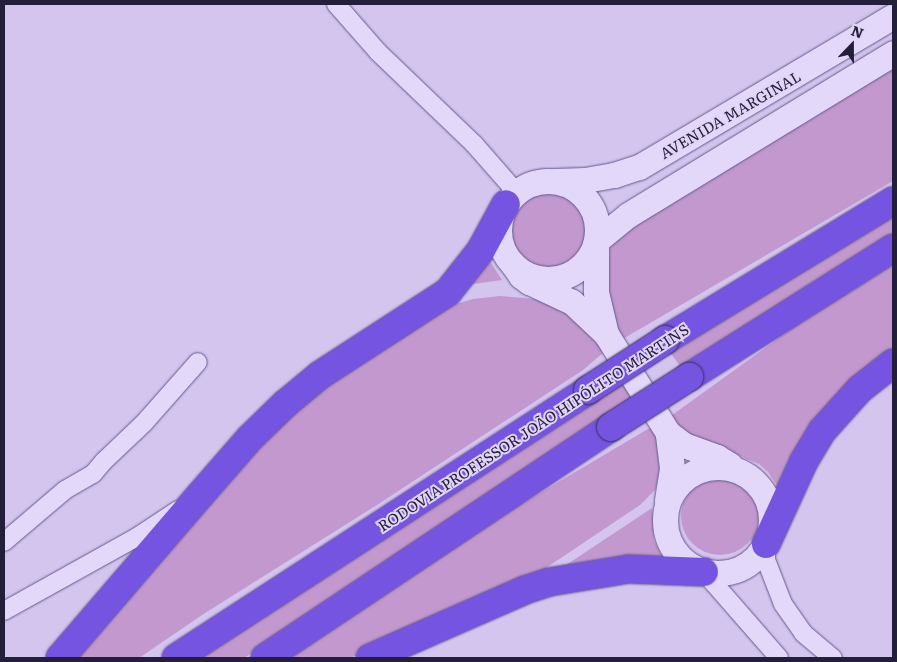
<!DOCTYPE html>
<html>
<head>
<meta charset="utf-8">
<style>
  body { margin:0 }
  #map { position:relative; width:897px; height:662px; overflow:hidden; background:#d4c5ef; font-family:Literata,serif }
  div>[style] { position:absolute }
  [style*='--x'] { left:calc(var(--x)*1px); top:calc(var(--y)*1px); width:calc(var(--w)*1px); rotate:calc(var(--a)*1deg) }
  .green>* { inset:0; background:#c298ce }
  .round { border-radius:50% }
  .roads { filter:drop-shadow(0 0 1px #645a8a) drop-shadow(0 0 1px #645a8a) }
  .street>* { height:18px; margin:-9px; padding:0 9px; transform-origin:9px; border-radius:9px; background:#e4d8fa }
  .secondary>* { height:25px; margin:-12.5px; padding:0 12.5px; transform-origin:12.5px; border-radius:12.5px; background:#e4d8fa }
  .secondary>.ring { margin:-12.5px; padding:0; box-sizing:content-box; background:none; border:25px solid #e4d8fa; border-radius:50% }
  .highway>* { height:28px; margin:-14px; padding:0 14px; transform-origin:14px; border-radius:14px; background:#7454e0 }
  .bridges { filter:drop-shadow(0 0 1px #342e58) drop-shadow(0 0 1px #342e58) }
  .highway-bridge>* { height:28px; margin:-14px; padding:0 14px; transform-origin:14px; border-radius:14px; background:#7454e0 }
  span { translate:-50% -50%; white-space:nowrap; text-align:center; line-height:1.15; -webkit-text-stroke:4px #e1d4f6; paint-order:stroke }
  .street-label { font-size:15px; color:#231e3a }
  .frame { position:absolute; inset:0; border:5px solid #231e3a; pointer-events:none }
  .north { position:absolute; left:827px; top:20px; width:50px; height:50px; -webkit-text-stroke:4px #e1d4f6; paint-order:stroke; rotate:22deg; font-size:14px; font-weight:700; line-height:20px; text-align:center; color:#231e3a }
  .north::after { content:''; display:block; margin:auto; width:18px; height:22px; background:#231e3a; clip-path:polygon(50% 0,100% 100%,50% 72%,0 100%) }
</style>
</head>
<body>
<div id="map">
  <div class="green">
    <i style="clip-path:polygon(893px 65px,893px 181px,621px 340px,606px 308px,608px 250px,617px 239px,630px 227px)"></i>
    <i class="round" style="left:509px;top:193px;width:78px;height:78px"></i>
    <i style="clip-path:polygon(893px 212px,893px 236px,683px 370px,669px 351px)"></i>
    <i style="clip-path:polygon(486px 255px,502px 280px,467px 285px)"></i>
    <i style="clip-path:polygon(893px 265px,893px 351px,780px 490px,768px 472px,759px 464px,732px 453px,710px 450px,668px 418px,794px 327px)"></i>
    <i style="clip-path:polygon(500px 296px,548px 300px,565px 307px,591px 333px,604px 352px,583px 370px,377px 505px,205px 613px,139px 658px,70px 658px,294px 408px,445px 307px,473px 299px)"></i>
    <i style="clip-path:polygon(624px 382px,633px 397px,244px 658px,192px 658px)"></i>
    <i style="clip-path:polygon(653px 426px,664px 451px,656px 489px,640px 505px,531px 578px,350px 658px,291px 658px,511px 510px)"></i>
    <i class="round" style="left:681px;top:477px;width:78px;height:78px"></i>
    <i style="clip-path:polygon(652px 508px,654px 540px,663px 558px,557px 571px)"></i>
  </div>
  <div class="roads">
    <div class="street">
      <i style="--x:336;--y:4;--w:64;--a:48.8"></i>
      <i style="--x:378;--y:52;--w:133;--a:43.8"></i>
      <i style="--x:474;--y:144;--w:64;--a:48.8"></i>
      <i style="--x:4;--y:542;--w:80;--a:-40.4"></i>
      <i style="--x:65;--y:490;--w:32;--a:-30"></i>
      <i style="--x:93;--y:474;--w:17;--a:-50"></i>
      <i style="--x:104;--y:461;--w:55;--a:-43.5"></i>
      <i style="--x:144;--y:423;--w:81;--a:-48.5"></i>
      <i style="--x:766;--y:544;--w:16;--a:90"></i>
      <i style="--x:766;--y:560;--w:47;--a:68.9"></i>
      <i style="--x:783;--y:604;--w:35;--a:55"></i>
      <i style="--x:803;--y:633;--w:39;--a:40"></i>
      <i style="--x:704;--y:572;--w:114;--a:48.9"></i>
      <i style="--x:4;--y:611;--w:152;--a:-29.1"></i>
      <i style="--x:137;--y:537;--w:49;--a:-33.4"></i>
    </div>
    <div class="secondary">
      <i style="--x:556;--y:181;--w:29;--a:-2"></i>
      <i style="--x:585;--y:180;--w:29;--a:-10"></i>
      <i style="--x:614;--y:175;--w:26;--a:-18"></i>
      <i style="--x:639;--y:167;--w:295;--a:-30.7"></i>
      <i class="ring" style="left:499px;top:181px;width:73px;height:73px"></i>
      <i style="--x:512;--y:263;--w:16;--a:55"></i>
      <i style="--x:521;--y:276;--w:10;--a:37"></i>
      <i style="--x:529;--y:282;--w:47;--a:24.9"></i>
      <i style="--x:572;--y:302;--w:47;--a:43.3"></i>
      <i style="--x:606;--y:334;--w:117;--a:57.9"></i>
      <i style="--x:668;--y:433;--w:20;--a:37"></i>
      <i style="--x:684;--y:445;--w:35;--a:20"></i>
      <i style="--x:717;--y:457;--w:15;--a:32"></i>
      <i style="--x:606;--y:334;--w:43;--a:-103.4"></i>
      <i style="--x:596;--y:292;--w:51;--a:-90"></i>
      <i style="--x:596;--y:241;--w:41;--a:-39.1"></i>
      <i style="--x:628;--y:215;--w:311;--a:-31.4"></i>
      <i class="ring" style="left:665px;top:467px;width:81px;height:81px"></i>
      <i style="--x:667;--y:500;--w:32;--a:-81"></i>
      <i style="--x:672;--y:468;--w:35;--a:-97"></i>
    </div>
    <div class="highway">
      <i style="--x:665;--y:340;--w:267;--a:-31.4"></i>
      <i style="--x:689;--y:377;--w:241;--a:-32.3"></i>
      <i style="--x:766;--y:544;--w:91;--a:-65.4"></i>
      <i style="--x:804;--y:461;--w:35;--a:-59"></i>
      <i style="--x:822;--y:431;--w:57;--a:-47.9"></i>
      <i style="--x:860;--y:389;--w:42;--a:-38.2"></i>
      <i style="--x:60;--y:658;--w:216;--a:-49.3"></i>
      <i style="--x:201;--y:494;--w:74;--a:-48.8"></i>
      <i style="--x:250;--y:438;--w:49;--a:-44.2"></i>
      <i style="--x:285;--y:404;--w:45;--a:-39.6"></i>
      <i style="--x:320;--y:375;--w:153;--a:-33"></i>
      <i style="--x:448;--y:292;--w:53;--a:-51.8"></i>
      <i style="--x:481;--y:250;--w:52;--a:-61.5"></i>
      <i style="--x:176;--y:658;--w:491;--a:-33"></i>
      <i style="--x:265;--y:658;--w:416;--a:-33.7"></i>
      <i style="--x:370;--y:658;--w:169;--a:-23.7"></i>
      <i style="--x:525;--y:590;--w:25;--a:-18"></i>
      <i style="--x:549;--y:582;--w:81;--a:-9.2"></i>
      <i style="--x:629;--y:569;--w:75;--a:2.3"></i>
    </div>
  </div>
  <div class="bridges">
    <div class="highway-bridge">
      <i style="--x:588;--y:390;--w:92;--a:-33"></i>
      <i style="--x:611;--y:427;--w:93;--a:-32.7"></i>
    </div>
  </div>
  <div class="street-label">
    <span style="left:730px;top:114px;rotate:-30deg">AVENIDA MARGINAL</span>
    <span style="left:533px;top:427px;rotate:-33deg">RODOVIA PROFESSOR JOÃO HIPÓLITO MARTINS</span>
  </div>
  <div class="frame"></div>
  <div class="north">N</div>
</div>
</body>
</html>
